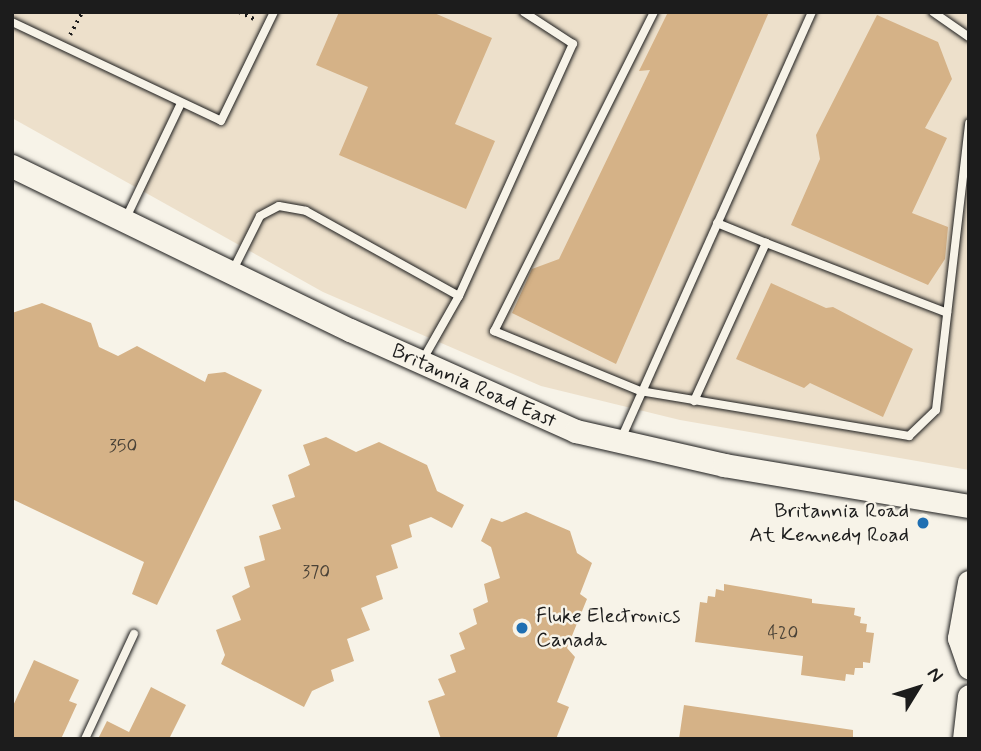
<!DOCTYPE html>
<html>
<head>
<meta charset="utf-8">
<style>
  body { margin:0 }
  #map { position:relative; width:981px; height:751px; overflow:hidden; background:#f7f3e8; font-family:Mynerve,sans-serif }
  div>[style] { position:absolute }
  [style*='--x'] { left:calc(var(--x)*1px); top:calc(var(--y)*1px); width:calc(var(--w)*1px); rotate:calc(var(--a)*1deg) }
  .built>* { inset:0; background:#ede0cb }
  .building>* { inset:0; background:#d5b287 }
  .path>* { height:3.5px; margin-top:-1.75px; transform-origin:0; background:repeating-linear-gradient(90deg,#1c1c1c 0 2px,transparent 0 7px) }
  .roads { filter:drop-shadow(0 0 2px #1c1c1c) drop-shadow(0 0 2px #1c1c1c) }
  .service>* { height:8px; margin:-4px; padding:0 4px; transform-origin:4px; border-radius:4px; background:#f7f3e8 }
  .secondary>* { height:23px; margin:-11.5px; padding:0 11.5px; transform-origin:11.5px; border-radius:11.5px; background:#f7f3e8 }
  .dots>* { width:19px; height:19px; translate:-50% -50%; box-sizing:border-box; border:4px solid #f7f3e8; border-radius:50% }
  span { translate:-50% -50%; white-space:nowrap; text-align:center; line-height:1.15; -webkit-text-stroke:5px #f7f3e8; paint-order:stroke }
  .number-label { font-size:18px; color:#4a4237 }
  .number-label span { -webkit-text-stroke-width:0 }
  .street-label { font-size:21px; color:#1c1c1c }
  .poi-label { font-size:21px; color:#1c1c1c }
  .right { translate:-100% -50%; text-align:right }
  .left { translate:0 -50%; text-align:left }
  .frame { position:absolute; inset:0; border:14px solid #1c1c1c; pointer-events:none }
  .north { position:absolute; left:883px; top:653px; width:70px; height:70px; -webkit-text-stroke:5px #f7f3e8; paint-order:stroke; rotate:52deg; font-size:19px; font-weight:700; line-height:28px; text-align:center; color:#1c1c1c }
  .north::after { content:''; display:block; margin:auto; width:24px; height:32px; background:#1c1c1c; clip-path:polygon(50% 0,100% 100%,50% 72%,0 100%) }
</style>
</head>
<body>
<div id="map">
  <div class="built">
    <i style="clip-path:polygon(12px 12px,969px 12px,969px 470px,680px 420px,541px 386px,323px 292px,12px 118px)"></i>
  </div>
  <div class="building">
    <i style="clip-path:polygon(339px 12px,432px 12px,492px 38px,455px 124px,495px 141px,466px 209px,339px 155px,368px 87px,316px 65px)"></i>
    <i style="clip-path:polygon(668px 12px,769px 12px,616px 364px,512px 313px,532px 269px,559px 259px,650px 70px,639px 71px)"></i>
    <i style="clip-path:polygon(877px 15px,938px 42px,952px 79px,925px 128px,947px 138px,912px 213px,948px 227px,945px 259px,928px 285px,791px 225px,820px 159px,816px 135px)"></i>
    <i style="clip-path:polygon(771px 283px,826px 308px,833px 307px,913px 349px,883px 417px,810px 383px,804px 388px,736px 359px)"></i>
    <i style="clip-path:polygon(42px 303px,91px 323px,99px 347px,118px 356px,137px 346px,205px 382px,208px 374px,225px 372px,262px 390px,157px 605px,132px 594px,144px 562px,12px 499px,12px 313px)"></i>
    <i style="clip-path:polygon(326px 437px,356px 452px,379px 442px,427px 465px,437px 491px,464px 505px,452px 528px,431px 517px,409px 525px,412px 537px,391px 545px,398px 568px,376px 576px,383px 599px,361px 608px,370px 630px,347px 639px,354px 661px,331px 670px,334px 681px,312px 691px,304px 707px,221px 664px,225px 655px,216px 630px,241px 620px,232px 596px,250px 587px,244px 567px,265px 560px,259px 536px,281px 529px,272px 505px,295px 497px,288px 475px,310px 465px,303px 445px)"></i>
    <i style="clip-path:polygon(526px 512px,570px 531px,577px 553px,592px 563px,580px 594px,587px 599px,567px 648px,575px 657px,557px 702px,569px 707px,556px 739px,441px 739px,428px 701px,445px 695px,438px 679px,456px 672px,450px 655px,465px 649px,459px 633px,477px 624px,473px 609px,488px 602px,484px 584px,500px 578px,491px 547px,481px 541px,491px 518px,502px 522px)"></i>
    <i style="clip-path:polygon(724px 584px,812px 599px,812px 603px,855px 608px,854px 615px,861px 617px,860px 623px,867px 624px,866px 632px,874px 633px,870px 663px,863px 662px,863px 668px,855px 668px,854px 675px,846px 674px,845px 681px,801px 675px,803px 656px,695px 642px,700px 602px,707px 603px,708px 596px,715px 597px,716px 589px,724px 591px)"></i>
    <i style="clip-path:polygon(34px 660px,79px 680px,69px 701px,77px 704px,61px 739px,12px 739px,12px 708px)"></i>
    <i style="clip-path:polygon(151px 687px,186px 705px,169px 739px,98px 739px,107px 721px,129px 732px)"></i>
    <i style="clip-path:polygon(684px 705px,853px 730px,853px 739px,679px 739px)"></i>
  </div>
  <div class="path">
    <i style="--x:239;--y:12;--w:19;--a:25"></i>
    <i style="--x:70;--y:35;--w:26;--a:-62"></i>
  </div>
  <div class="roads">
    <div class="service">
      <i style="--x:654;--y:12;--w:357;--a:116.6"></i>
      <i style="--x:494;--y:331;--w:158;--a:22.3"></i>
      <i style="--x:640;--y:391;--w:273;--a:9.5"></i>
      <i style="--x:909;--y:436;--w:37;--a:-44"></i>
      <i style="--x:936;--y:410;--w:289;--a:-83.4"></i>
      <i style="--x:933;--y:12;--w:44;--a:34.8"></i>
      <i style="--x:12;--y:22;--w:231;--a:25.3"></i>
      <i style="--x:221;--y:121;--w:121;--a:-64.1"></i>
      <i style="--x:125;--y:220;--w:130;--a:-64.4"></i>
      <i style="--x:717;--y:223;--w:53;--a:22.2"></i>
      <i style="--x:233;--y:270;--w:60;--a:-63.4"></i>
      <i style="--x:260;--y:216;--w:21;--a:-28"></i>
      <i style="--x:279;--y:206;--w:27;--a:10"></i>
      <i style="--x:306;--y:211;--w:175;--a:29.1"></i>
      <i style="--x:459;--y:296;--w:277;--a:-65.7"></i>
      <i style="--x:573;--y:44;--w:59;--a:-146.9"></i>
      <i style="--x:422;--y:361;--w:75;--a:-60.4"></i>
      <i style="--x:694;--y:401;--w:174;--a:-65.5"></i>
      <i style="--x:766;--y:243;--w:194;--a:21.1"></i>
      <i style="--x:621;--y:439;--w:468;--a:-65.9"></i>
      <i style="--x:85;--y:739;--w:116;--a:-65"></i>
    </div>
    <div class="secondary">
      <i style="--x:12;--y:166;--w:376;--a:25.9"></i>
      <i style="--x:350;--y:330;--w:248;--a:24.1"></i>
      <i style="--x:576;--y:431;--w:152;--a:12.9"></i>
      <i style="--x:724;--y:465;--w:248;--a:9.5"></i>
      <i style="--x:969;--y:582;--w:57;--a:100.1"></i>
      <i style="--x:959;--y:638;--w:31;--a:71"></i>
      <i style="--x:964;--y:739;--w:43;--a:-83.4"></i>
    </div>
  </div>
  <div class="dots">
    <i style="left:923px;top:523px;background:#1f6fb2"></i>
    <i style="left:522px;top:628px;background:#1f6fb2"></i>
  </div>
  <div class="number-label">
    <span style="left:123px;top:446px">350</span>
    <span style="left:316px;top:572px">370</span>
    <span style="left:783px;top:633px">420</span>
  </div>
  <div class="street-label">
    <span style="left:474px;top:386px;rotate:24deg">Britannia Road East</span>
  </div>
  <div class="poi-label">
    <span class="right" style="left:909px;top:523px">Britannia Road<br>At Kennedy Road</span>
    <span class="left" style="left:536px;top:628px">Fluke Electronics<br>Canada</span>
  </div>
  <div class="frame"></div>
  <div class="north">N</div>
</div>
</body>
</html>
